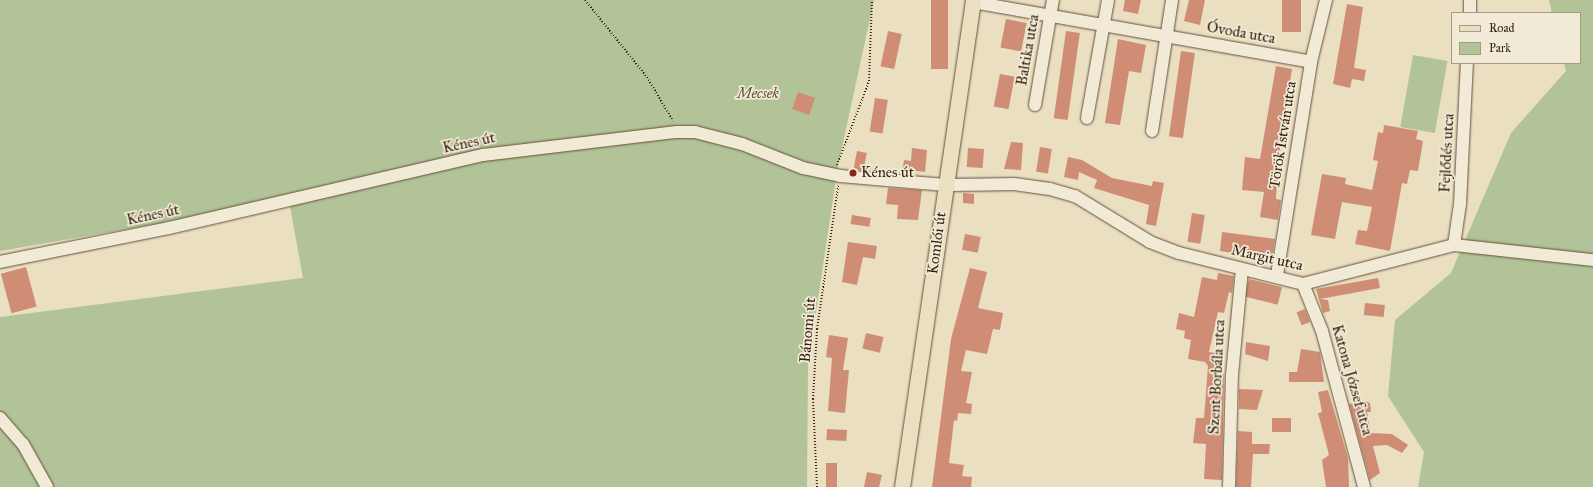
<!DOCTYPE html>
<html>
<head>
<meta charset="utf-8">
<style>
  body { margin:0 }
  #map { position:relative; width:1593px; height:487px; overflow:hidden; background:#eadfc0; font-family:"IM FELL Great Primer",serif }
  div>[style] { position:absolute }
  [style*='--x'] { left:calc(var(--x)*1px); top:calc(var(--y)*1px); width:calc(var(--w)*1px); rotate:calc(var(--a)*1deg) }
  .green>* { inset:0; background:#b1c397; transform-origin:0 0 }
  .building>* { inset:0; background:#cf8d76; transform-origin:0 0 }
  .path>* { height:2px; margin-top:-1px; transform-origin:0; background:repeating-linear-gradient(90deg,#35200f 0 1px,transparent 0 3px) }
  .roads { filter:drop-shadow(0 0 1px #62503b) drop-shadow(0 0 1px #62503b) }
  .minor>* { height:12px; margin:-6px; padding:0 6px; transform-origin:6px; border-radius:6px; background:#f1ead6 }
  .major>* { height:15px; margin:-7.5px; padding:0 7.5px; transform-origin:7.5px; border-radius:7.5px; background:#eadfc0 }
  .dots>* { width:11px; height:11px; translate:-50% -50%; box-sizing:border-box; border:2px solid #f1ead6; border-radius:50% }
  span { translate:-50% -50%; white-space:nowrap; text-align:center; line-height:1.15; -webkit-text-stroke:3.5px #f1ead6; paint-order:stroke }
  .street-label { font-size:15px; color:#35200f }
  .park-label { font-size:15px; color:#5a5138; font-style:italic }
  .poi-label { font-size:15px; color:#35200f }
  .left { translate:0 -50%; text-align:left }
  .legend { position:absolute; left:1451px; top:12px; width:130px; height:52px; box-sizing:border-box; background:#f1ead6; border:1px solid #a69986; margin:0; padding:5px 7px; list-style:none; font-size:12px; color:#35200f }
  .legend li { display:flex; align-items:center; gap:8px; height:20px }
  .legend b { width:20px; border:1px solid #a69986 }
</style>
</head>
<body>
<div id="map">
  <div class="green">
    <i style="clip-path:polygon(0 0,874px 0,838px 166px,808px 365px,807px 487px,0 487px,0 317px,303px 278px,289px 201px,0 251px)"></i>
    <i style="clip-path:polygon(1549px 0,1593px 0,1593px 487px,1418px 487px,1424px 452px,1388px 396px,1395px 320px,1451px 273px,1511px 133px,1566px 71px,1564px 63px,1580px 63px,1580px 13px,1552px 13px)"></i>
    <i style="left:1413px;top:55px;width:35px;height:73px;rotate:10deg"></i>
  </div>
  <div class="building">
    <i style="left:931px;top:0;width:17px;height:69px"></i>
    <i style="clip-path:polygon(1125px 0,1141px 0,1138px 14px,1123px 11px)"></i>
    <i style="clip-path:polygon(1189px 0,1205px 0,1200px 25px,1184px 21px)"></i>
    <i style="left:1282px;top:0;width:19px;height:32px"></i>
    <i style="clip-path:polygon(1347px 4px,1363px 7px,1354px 68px,1366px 70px,1364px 81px,1352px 79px,1350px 88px,1333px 84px)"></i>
    <i style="left:1006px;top:19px;width:21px;height:29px;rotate:11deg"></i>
    <i style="left:888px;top:31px;width:14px;height:36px;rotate:12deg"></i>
    <i style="left:1066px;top:31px;width:14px;height:88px;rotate:8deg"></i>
    <i style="clip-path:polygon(1118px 39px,1146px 45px,1141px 73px,1129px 71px,1120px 125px,1105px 123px)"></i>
    <i style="left:1181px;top:51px;width:14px;height:86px;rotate:8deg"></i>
    <i style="clip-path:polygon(1276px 66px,1292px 69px,1278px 161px,1276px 199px,1281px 200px,1278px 220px,1260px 217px,1264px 192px,1242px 190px,1245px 157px,1260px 159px)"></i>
    <i style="left:1000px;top:74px;width:15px;height:33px;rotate:11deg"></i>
    <i style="left:798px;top:92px;width:18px;height:18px;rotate:19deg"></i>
    <i style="left:875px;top:98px;width:13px;height:34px;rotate:9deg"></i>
    <i style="clip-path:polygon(1384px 125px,1418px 131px,1416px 139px,1423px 141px,1418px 171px,1410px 170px,1407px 184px,1402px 183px,1390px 251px,1355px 244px,1358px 230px,1367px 231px,1372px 207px,1342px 202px,1335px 239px,1311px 235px,1322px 174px,1346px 178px,1345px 184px,1372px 190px,1378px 161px,1373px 160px,1378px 132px,1383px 133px)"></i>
    <i style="clip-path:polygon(1011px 142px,1023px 143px,1021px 170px,1004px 169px)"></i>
    <i style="left:1040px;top:147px;width:12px;height:25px;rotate:9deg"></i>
    <i style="clip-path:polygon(912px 148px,927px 150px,925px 172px,909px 170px,912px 175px,902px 174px,904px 160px,911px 161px)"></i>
    <i style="left:968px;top:148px;width:16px;height:19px;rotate:4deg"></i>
    <i style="left:857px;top:151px;width:10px;height:18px;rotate:11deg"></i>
    <i style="clip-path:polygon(1068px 157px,1082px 160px,1112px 178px,1152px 186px,1153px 181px,1164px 183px,1156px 226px,1146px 224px,1149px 205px,1094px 188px,1097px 180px,1079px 172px,1078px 180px,1064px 177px)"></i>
    <i style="clip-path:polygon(888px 188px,922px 190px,918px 220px,897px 219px,898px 205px,886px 204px)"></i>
    <i style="clip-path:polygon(963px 193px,974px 194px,974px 204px,963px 203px)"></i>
    <i style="left:1192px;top:213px;width:13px;height:29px;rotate:9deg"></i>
    <i style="left:852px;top:215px;width:19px;height:9px;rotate:9deg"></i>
    <i style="clip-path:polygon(1222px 232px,1275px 239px,1272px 257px,1233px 247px,1232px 253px,1220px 251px)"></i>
    <i style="left:965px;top:234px;width:16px;height:16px;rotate:11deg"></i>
    <i style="clip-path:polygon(848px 242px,877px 246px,875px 259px,863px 257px,857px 285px,842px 282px)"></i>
    <i style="left:26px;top:267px;width:41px;height:26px;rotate:75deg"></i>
    <i style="clip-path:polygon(970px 268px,987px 272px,978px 308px,1003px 313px,1000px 330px,993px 329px,987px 354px,966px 350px,961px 371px,972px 372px,966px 403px,972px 404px,971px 414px,958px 413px,957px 421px,954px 420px,949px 463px,964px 465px,962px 476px,972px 477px,971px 487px,932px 487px,951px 339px)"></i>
    <i style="clip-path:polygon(1218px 273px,1234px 276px,1232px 293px,1229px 292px,1224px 313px,1218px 312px,1209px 352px,1222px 354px,1218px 374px,1224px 374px,1222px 480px,1204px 479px,1206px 444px,1193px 443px,1196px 418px,1204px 418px,1208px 366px,1205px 362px,1188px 359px,1191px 340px,1184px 338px,1185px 331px,1176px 329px,1179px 313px,1194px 317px,1202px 277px,1217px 280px)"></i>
    <i style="clip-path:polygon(1378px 278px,1380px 288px,1320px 299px,1328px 300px,1330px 311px,1323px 313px,1316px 289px)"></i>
    <i style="left:1249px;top:279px;width:34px;height:18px;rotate:14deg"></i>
    <i style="left:1365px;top:303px;width:20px;height:12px;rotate:6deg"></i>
    <i style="left:1305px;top:309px;width:14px;height:9px;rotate:69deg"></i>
    <i style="left:866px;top:333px;width:18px;height:16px;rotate:13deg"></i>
    <i style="clip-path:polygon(829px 335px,848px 338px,843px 370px,849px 370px,845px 413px,828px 411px,832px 358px,826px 357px)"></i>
    <i style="clip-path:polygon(1246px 342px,1270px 346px,1268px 361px,1245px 354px)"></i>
    <i style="clip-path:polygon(1301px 349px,1320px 352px,1324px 382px,1289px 382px,1289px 372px,1297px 372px)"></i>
    <i style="clip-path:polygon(1239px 389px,1263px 390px,1257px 410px,1239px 409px)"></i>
    <i style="clip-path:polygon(1328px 390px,1348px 458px,1349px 487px,1326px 487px,1322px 460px,1329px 455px,1318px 413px,1322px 412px,1318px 392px)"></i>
    <i style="clip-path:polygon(1365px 401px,1370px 403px,1371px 412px,1367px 412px,1371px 433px,1392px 434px,1408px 445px,1402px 453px,1387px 445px,1373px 446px,1380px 473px,1370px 480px,1349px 404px)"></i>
    <i style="left:1272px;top:418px;width:19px;height:14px"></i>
    <i style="left:827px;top:429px;width:20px;height:11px;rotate:3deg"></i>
    <i style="clip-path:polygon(1238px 431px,1252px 432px,1252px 444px,1270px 444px,1269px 454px,1253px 454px,1251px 487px,1236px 487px)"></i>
    <i style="left:826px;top:463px;width:11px;height:24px"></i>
    <i style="clip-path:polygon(867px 472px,882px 475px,879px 487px,864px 487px)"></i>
  </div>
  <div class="path">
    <i style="--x:585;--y:0;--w:99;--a:51.2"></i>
    <i style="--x:647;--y:77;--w:51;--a:59.4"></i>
    <i style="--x:837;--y:165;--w:90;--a:-69.1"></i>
    <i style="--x:869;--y:81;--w:81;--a:-87.9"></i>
    <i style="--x:817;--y:487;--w:88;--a:-92.6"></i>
    <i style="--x:813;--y:399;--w:70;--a:-86.7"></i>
    <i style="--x:817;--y:329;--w:145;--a:-81.6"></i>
  </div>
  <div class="roads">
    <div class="minor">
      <i style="--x:972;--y:2;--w:344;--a:10"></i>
      <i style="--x:1470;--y:13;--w:13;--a:-90"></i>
      <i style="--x:1035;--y:105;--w:107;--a:-80.3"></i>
      <i style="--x:1087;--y:118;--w:120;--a:-79.9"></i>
      <i style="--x:1152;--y:131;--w:133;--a:-81.3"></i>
      <i style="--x:1454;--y:245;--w:41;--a:-81.7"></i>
      <i style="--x:1460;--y:204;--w:141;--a:-87.2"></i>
      <i style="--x:0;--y:262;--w:172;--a:-11.4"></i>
      <i style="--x:169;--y:228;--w:322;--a:-13.1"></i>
      <i style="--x:483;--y:155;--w:195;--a:-6.8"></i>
      <i style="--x:677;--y:132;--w:18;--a:0"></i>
      <i style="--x:695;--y:132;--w:49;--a:14.3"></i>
      <i style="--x:742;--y:144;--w:66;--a:21.5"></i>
      <i style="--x:803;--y:168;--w:38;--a:12"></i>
      <i style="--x:840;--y:176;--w:106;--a:4.9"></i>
      <i style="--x:946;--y:185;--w:68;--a:-0.8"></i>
      <i style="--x:1014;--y:184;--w:36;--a:8"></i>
      <i style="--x:1050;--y:189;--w:26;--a:16"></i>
      <i style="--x:1075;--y:196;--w:88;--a:31.5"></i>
      <i style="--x:1150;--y:242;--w:31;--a:21"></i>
      <i style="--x:1179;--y:253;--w:128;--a:14"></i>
      <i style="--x:1303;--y:284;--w:156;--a:-14.5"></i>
      <i style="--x:1454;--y:245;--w:140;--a:6.2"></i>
      <i style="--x:1277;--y:275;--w:216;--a:-80.9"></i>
      <i style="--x:1311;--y:62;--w:64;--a:-76.4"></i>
      <i style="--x:1303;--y:284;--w:51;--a:68"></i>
      <i style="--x:1322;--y:331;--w:162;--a:74.9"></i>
      <i style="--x:0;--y:418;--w:35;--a:49"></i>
      <i style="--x:23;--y:444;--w:49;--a:60.8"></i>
      <i style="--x:1229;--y:487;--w:112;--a:-88.5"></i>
      <i style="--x:1232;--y:375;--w:106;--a:-84.6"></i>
    </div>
    <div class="major">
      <i style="--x:902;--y:487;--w:492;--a:-81.7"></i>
    </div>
  </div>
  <div class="dots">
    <i style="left:853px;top:173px;background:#8f2418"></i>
  </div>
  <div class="street-label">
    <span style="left:1241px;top:33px;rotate:10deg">Óvoda utca</span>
    <span style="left:1028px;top:50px;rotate:-80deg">Baltika utca</span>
    <span style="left:1283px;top:135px;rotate:-81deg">Török István utca</span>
    <span style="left:469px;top:143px;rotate:-12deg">Kénes út</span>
    <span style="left:1447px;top:153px;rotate:-87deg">Fejlődés utca</span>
    <span style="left:153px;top:215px;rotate:-12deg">Kénes út</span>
    <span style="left:937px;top:243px;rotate:-82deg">Komlói út</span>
    <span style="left:1267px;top:258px;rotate:13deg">Margit utca</span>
    <span style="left:808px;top:330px;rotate:-85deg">Bánomi út</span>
    <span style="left:1217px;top:377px;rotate:-87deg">Szent Borbála utca</span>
    <span style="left:1352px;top:380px;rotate:74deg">Katona József utca</span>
  </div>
  <div class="park-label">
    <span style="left:758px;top:94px">Mecsek</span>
  </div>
  <div class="poi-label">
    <span class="left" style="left:861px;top:173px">Kénes út</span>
  </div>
  <ul class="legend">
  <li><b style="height:5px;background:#eadfc0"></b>Road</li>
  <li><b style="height:11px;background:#b1c397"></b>Park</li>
  </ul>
</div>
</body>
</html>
